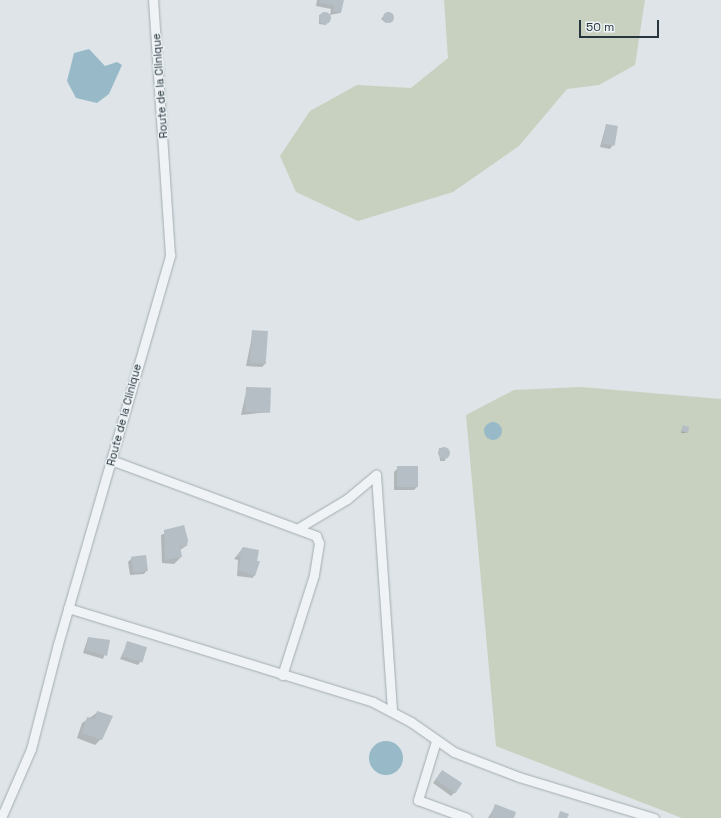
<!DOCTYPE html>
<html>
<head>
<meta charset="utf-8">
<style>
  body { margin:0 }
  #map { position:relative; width:721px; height:818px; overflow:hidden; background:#dee4e7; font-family:"Space Grotesk",sans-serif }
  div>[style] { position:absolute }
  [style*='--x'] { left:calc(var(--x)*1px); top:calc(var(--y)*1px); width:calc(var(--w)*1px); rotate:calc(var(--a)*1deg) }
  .green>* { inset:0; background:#c8d1bf }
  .water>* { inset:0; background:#98bac8 }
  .round { border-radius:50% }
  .shadow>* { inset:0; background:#0003 }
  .building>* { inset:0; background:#b5bec4; transform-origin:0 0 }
  .roads { filter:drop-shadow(0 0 1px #a3acb1) drop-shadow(0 0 1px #a3acb1) }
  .minor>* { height:9px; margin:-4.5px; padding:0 4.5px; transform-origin:4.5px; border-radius:4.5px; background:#f0f3f6 }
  span { translate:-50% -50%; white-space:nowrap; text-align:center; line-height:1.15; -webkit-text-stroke:3px #edf2f5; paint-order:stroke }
  .street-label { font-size:11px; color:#27353e }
  .scale { position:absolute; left:579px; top:20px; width:80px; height:18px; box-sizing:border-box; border:2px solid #27353e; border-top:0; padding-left:5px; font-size:12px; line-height:14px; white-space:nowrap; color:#27353e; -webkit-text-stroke:3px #edf2f5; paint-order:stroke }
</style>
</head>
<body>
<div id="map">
  <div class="green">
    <i style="clip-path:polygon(444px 0,645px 0,635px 65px,599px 85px,567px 89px,519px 146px,453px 192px,358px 221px,296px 192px,280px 156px,310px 111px,357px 85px,411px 88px,448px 58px)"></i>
    <i style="clip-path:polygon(581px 387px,721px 399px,721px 818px,682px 818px,496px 746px,466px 415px,514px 390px)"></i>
  </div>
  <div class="water">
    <i style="clip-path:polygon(89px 49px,105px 66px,117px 62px,122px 65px,109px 94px,97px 103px,76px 98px,67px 81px,74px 53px)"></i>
    <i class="round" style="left:484px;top:422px;width:18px;height:18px"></i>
    <i class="round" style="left:369px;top:741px;width:34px;height:34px"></i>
  </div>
  <div class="shadow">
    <i style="clip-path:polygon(317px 0,343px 0,340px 13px,330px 15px,326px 25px,319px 24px,319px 15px,330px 15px,331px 9px,316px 6px)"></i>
    <i style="clip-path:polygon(387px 12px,392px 15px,386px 23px,381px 19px)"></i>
    <i style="clip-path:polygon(606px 125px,613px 145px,610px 149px,600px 147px)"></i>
    <i style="clip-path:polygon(253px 331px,266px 363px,262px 367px,246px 366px)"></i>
    <i style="clip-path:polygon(247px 388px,270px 389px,269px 412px,241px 415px)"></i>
    <i style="clip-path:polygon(683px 427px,687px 432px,685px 433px,681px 433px)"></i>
    <i style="clip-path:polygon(439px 448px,447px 448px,445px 461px,440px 461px)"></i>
    <i style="clip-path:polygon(397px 469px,417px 487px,414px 490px,394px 490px,394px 472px)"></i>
    <i style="clip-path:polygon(183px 526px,186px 546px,180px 550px,181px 557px,174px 564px,162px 563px,161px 535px)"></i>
    <i style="clip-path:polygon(243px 548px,258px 551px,255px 560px,259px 562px,253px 578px,237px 576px,238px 560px,234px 559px)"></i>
    <i style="clip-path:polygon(132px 558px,147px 570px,144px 574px,130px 575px,128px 562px)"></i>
    <i style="clip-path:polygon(88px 638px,109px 641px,103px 659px,83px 653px)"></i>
    <i style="clip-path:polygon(128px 642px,141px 661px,138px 665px,120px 659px)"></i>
    <i style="clip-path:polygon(98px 712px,112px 717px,101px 739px,95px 745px,77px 738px,82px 723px)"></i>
    <i style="clip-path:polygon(442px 771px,455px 792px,451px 796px,433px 783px)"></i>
    <i style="clip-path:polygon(496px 805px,513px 818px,488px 818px)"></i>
  </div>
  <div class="building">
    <i style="clip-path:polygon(320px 0,344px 0,341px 13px,333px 11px,334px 6px,319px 3px)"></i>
    <i class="round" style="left:382.5px;top:11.5px;width:11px;height:11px"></i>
    <i class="round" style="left:319px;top:12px;width:12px;height:12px"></i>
    <i style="left:606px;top:124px;width:12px;height:20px;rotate:9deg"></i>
    <i style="left:252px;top:330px;width:16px;height:33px;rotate:4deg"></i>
    <i style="left:246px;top:387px;width:25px;height:25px;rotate:2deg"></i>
    <i style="clip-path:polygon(683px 425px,689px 427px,688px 433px,681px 431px)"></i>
    <i class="round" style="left:438px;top:447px;width:12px;height:12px"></i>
    <i style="left:418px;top:466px;width:21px;height:21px;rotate:90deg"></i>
    <i style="clip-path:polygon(184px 525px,188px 540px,187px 546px,180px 547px,182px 557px,165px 560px,164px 530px)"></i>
    <i style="clip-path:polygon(243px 547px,259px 550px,257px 561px,260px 561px,255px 576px,238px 570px,241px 557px,237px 556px)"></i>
    <i style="left:146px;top:555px;width:16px;height:15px;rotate:83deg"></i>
    <i style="clip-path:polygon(88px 637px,110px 640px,107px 656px,86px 650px)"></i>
    <i style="left:127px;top:641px;width:21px;height:16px;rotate:17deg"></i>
    <i style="clip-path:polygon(97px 711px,113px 716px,102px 740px,82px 733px,87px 717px,95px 719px)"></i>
    <i style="left:442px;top:770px;width:24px;height:12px;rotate:33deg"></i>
    <i style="clip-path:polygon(495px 804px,516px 812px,514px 818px,490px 818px)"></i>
    <i style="clip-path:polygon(560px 811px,569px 814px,567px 818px,558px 818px)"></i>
  </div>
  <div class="roads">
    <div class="minor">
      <i style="--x:111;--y:460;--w:219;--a:20.3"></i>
      <i style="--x:316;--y:536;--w:8;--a:67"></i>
      <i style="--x:319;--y:543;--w:32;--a:99"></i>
      <i style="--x:314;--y:575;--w:105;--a:107.7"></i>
      <i style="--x:376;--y:475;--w:237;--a:86.1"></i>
      <i style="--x:300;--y:527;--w:55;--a:-30.8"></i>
      <i style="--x:347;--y:499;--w:38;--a:-40"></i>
      <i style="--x:68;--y:608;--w:319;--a:17.1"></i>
      <i style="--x:373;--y:702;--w:43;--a:27.8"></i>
      <i style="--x:411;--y:722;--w:52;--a:34.9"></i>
      <i style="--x:454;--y:752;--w:70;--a:21"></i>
      <i style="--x:519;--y:777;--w:141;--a:16.9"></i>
      <i style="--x:436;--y:741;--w:62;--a:107"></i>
      <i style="--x:418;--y:800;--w:52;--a:20.2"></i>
      <i style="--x:1;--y:818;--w:75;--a:-66.5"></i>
      <i style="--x:31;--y:749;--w:108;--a:-75.6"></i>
      <i style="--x:58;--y:644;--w:405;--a:-73.9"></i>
      <i style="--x:170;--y:255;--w:256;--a:-93.8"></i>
    </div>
  </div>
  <div class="street-label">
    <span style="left:160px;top:86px;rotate:-94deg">Route de la Clinique</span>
    <span style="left:124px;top:415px;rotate:-75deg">Route de la Clinique</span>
  </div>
  <div class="scale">50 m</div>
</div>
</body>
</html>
